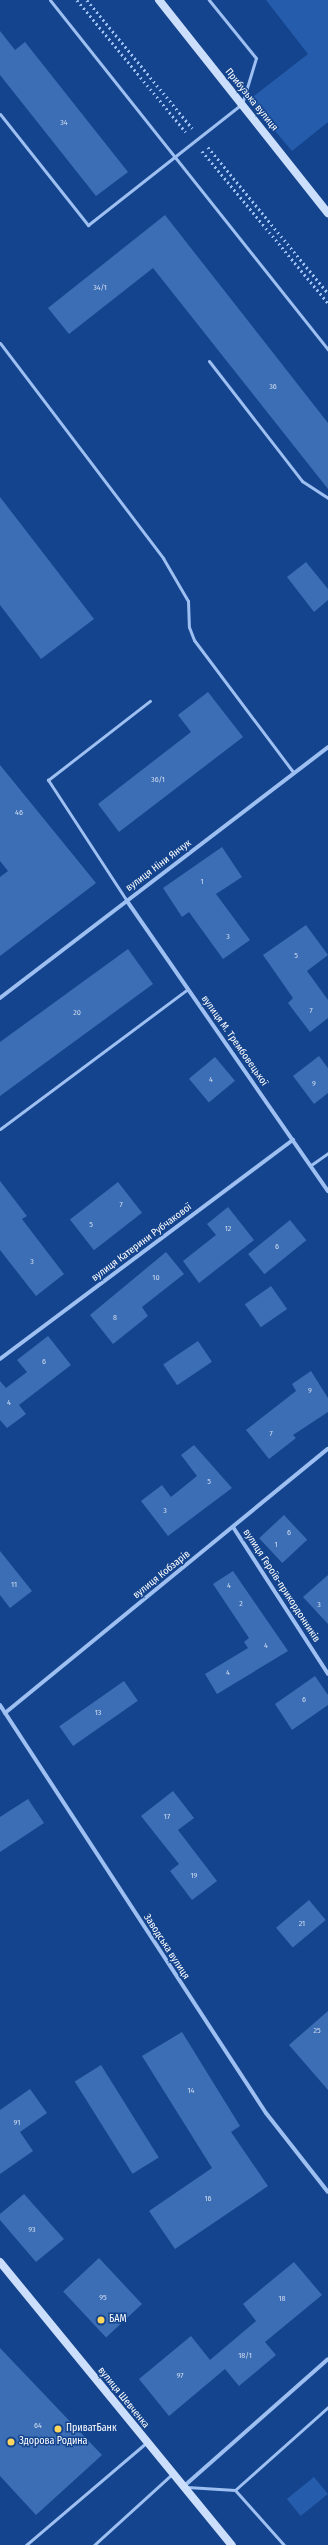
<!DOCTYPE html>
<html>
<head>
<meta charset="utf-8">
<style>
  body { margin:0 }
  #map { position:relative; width:328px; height:2545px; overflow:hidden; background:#14448d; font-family:"Fira Sans Condensed",sans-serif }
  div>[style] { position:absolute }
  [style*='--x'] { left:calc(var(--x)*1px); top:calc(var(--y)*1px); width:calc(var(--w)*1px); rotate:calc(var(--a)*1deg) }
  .green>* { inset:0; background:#255dac; transform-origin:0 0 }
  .building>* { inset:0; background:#3c6eb6; transform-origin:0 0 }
  .path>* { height:2.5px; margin-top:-1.25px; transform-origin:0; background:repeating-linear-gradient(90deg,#9dbff1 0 2px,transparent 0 5px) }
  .lane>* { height:3px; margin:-1.5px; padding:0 1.5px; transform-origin:1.5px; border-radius:1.5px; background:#9dbff1 }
  .street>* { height:4px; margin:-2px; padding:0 2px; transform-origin:2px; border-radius:2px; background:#9dbff1 }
  .secondary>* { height:8px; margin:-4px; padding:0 4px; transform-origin:4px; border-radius:4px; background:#cbdefb }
  .dots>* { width:11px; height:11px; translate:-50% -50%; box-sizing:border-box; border:2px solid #14448d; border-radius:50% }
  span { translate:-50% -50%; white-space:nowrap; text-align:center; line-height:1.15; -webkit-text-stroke:3px #14448d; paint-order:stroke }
  .number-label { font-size:8px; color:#cedbed }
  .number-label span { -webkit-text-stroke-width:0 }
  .street-label { font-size:10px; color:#fff }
  .poi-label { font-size:10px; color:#fff }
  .left { translate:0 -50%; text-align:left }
</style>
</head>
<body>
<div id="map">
  <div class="green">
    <i style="clip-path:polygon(266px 0,328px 0,328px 122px,292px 151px,249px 100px,308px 54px)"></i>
    <i style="left:314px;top:2477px;width:22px;height:35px;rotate:51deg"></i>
  </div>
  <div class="building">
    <i style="clip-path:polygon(0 31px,15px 50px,25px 42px,128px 172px,96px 196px,0 75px)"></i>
    <i style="clip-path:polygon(165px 215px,328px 423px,328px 489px,153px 268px,69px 334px,48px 308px)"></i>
    <i style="clip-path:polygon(0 497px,94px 619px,41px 659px,0 605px)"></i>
    <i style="clip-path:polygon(306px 562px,328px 589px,328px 600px,314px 612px,287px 577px)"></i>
    <i style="clip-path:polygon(208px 692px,243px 737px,119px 832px,98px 804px,191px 732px,178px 715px)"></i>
    <i style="clip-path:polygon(0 765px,96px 883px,0 956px,0 877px,8px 871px,0 861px)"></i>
    <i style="clip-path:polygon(222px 847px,242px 877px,216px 894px,250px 940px,223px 959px,189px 912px,182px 917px,163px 888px)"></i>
    <i style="clip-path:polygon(306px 925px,328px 955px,307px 971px,328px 1000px,328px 1018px,310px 1032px,288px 1003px,293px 998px,263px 955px)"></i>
    <i style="clip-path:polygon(128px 949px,153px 984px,0 1096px,0 1042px)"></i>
    <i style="clip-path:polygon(319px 1056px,328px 1068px,328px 1093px,314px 1104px,293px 1076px)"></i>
    <i style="left:215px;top:1057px;width:31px;height:34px;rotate:50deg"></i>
    <i style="clip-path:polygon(0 1181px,27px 1216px,22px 1219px,64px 1274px,36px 1296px,0 1250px)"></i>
    <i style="left:118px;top:1182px;width:39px;height:61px;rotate:52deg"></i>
    <i style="clip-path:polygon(228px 1207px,254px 1240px,199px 1283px,183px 1261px,216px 1235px,207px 1224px)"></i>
    <i style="left:290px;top:1220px;width:26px;height:54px;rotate:51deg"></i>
    <i style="clip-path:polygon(166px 1252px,184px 1274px,142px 1307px,148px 1316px,113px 1344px,90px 1315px)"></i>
    <i style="left:271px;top:1286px;width:28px;height:32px;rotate:55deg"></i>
    <i style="clip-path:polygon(48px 1336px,71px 1365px,19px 1405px,26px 1414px,7px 1428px,0 1420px,0 1381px,6px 1388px,27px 1372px,17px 1360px)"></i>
    <i style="left:198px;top:1341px;width:25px;height:42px;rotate:56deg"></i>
    <i style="clip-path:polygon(311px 1371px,328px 1398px,328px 1412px,293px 1435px,296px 1438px,269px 1459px,246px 1430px,296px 1391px,292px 1384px)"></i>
    <i style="clip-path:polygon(194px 1445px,232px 1488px,168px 1536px,141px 1501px,162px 1485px,171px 1497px,197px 1476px,181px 1455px)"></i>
    <i style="left:284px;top:1515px;width:34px;height:34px;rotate:47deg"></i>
    <i style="clip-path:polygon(0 1551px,32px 1591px,10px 1608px,0 1595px)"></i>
    <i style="clip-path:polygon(233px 1571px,288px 1651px,217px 1694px,205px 1674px,248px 1648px,244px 1642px,249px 1638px,213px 1584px)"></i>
    <i style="clip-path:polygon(328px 1575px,328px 1624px,303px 1597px)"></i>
    <i style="clip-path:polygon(315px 1676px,328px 1695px,328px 1705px,292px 1730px,275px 1704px)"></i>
    <i style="left:124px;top:1681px;width:24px;height:79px;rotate:55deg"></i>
    <i style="clip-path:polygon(173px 1791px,194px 1818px,178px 1830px,217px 1881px,192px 1900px,170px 1871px,179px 1864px,141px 1816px)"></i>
    <i style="clip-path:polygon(28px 1799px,44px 1823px,0 1852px,0 1817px)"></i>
    <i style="left:309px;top:1900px;width:26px;height:43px;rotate:50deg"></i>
    <i style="clip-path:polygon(328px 2011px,328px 2090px,289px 2045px)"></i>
    <i style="clip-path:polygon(182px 2032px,240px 2126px,231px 2132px,268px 2186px,175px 2249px,149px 2211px,212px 2168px,142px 2056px)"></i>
    <i style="left:101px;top:2065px;width:109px;height:31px;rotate:58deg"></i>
    <i style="clip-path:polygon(30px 2089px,47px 2113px,20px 2132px,33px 2151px,0 2174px,0 2110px)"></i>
    <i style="clip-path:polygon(24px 2194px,64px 2239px,36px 2262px,0 2220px,0 2214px)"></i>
    <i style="left:99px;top:2258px;width:63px;height:49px;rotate:47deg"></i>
    <i style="clip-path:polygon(294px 2262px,322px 2295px,265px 2342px,276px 2355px,239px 2386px,225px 2369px,169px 2416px,139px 2379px,191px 2336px,210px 2360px,256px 2321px,243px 2304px)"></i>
    <i style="clip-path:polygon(0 2348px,102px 2455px,36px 2515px,0 2476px)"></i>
  </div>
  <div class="path">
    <i style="--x:77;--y:0;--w:171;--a:50.5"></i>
    <i style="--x:87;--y:0;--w:166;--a:50.6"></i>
    <i style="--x:208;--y:147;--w:189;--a:50.6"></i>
    <i style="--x:202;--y:151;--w:197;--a:50.3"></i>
  </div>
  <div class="lane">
    <i style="--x:50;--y:0;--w:447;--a:51.5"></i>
    <i style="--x:0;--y:114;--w:142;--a:51.6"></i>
    <i style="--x:88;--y:225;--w:196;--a:-38.2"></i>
    <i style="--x:242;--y:104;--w:48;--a:-73.1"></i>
    <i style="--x:256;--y:58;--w:75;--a:-129"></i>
    <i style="--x:0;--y:343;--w:270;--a:52.8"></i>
    <i style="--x:163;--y:558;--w:50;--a:59.8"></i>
    <i style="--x:188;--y:601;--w:26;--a:88"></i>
    <i style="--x:189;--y:627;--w:14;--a:69"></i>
    <i style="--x:194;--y:640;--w:166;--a:53.1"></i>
    <i style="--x:209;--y:361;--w:152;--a:52.2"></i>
    <i style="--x:302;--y:481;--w:31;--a:33"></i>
    <i style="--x:127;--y:901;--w:145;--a:-123.1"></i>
    <i style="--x:48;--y:780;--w:129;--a:-37.8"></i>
    <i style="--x:0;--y:1129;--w:234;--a:-36.7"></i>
    <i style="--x:311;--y:1165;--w:21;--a:-35"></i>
    <i style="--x:187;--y:2487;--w:48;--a:3.6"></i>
    <i style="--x:26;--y:2545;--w:157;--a:-40.4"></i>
    <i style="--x:94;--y:2545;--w:105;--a:-42.3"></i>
    <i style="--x:284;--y:2545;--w:74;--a:-131.7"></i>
    <i style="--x:235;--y:2490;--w:125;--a:-41.7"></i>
  </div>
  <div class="street">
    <i style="--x:127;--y:901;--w:353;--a:55.3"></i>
    <i style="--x:0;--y:998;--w:413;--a:-37.4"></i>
    <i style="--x:0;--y:1359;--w:366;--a:-36.8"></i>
    <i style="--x:233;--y:1527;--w:175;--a:57.1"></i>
    <i style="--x:0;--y:1705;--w:487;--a:56.9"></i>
    <i style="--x:266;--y:2113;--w:100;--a:51.9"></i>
    <i style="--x:5;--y:1713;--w:417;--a:-39.3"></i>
    <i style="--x:183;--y:2487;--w:193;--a:-41.4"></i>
  </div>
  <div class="secondary">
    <i style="--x:159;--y:0;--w:272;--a:51.6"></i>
    <i style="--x:0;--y:2262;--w:366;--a:50.7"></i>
  </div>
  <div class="dots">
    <i style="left:101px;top:2320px;background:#ffd65d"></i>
    <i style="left:58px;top:2429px;background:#ffd65d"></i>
    <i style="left:11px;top:2442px;background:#ffd65d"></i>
  </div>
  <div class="number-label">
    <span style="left:64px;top:123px">34</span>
    <span style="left:100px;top:288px">34/1</span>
    <span style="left:273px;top:387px">36</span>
    <span style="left:158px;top:780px">36/1</span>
    <span style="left:19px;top:813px">46</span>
    <span style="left:202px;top:882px">1</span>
    <span style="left:228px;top:937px">3</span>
    <span style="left:296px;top:956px">5</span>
    <span style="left:311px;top:1011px">7</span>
    <span style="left:77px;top:1013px">20</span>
    <span style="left:211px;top:1080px">4</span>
    <span style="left:314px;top:1084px">9</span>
    <span style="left:121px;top:1205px">7</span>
    <span style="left:91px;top:1225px">5</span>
    <span style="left:228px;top:1229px">12</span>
    <span style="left:277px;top:1247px">6</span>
    <span style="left:32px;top:1262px">3</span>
    <span style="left:156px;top:1278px">10</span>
    <span style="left:115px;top:1318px">8</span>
    <span style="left:44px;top:1362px">6</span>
    <span style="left:310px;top:1391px">9</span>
    <span style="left:9px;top:1403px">4</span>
    <span style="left:271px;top:1434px">7</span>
    <span style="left:209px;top:1482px">5</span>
    <span style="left:165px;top:1511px">3</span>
    <span style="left:289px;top:1533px">6</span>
    <span style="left:276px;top:1545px">1</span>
    <span style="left:14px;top:1585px">11</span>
    <span style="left:229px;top:1586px">4</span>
    <span style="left:241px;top:1604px">2</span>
    <span style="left:319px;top:1605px">3</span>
    <span style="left:266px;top:1646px">4</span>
    <span style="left:228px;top:1673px">4</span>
    <span style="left:304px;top:1700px">6</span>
    <span style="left:98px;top:1713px">13</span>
    <span style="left:167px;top:1817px">17</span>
    <span style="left:194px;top:1876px">19</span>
    <span style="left:302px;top:1924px">21</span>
    <span style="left:317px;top:2031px">25</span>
    <span style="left:191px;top:2091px">14</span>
    <span style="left:17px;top:2123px">91</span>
    <span style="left:208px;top:2199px">16</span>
    <span style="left:32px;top:2230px">93</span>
    <span style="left:103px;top:2298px">95</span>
    <span style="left:282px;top:2299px">18</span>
    <span style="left:245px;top:2356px">18/1</span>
    <span style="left:180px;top:2376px">97</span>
    <span style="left:38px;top:2426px">64</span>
  </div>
  <div class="street-label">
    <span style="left:251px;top:100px;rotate:51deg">Прибузька вулиця</span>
    <span style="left:159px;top:866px;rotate:-37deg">вулиця Ніни Янчук</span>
    <span style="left:234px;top:1041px;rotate:55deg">вулиця М. Трембовецької</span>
    <span style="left:142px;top:1243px;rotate:-37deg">вулиця Катерини Рубчакової</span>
    <span style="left:162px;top:1575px;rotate:-39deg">вулиця Кобзарів</span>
    <span style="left:281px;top:1586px;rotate:57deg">вулиця Героїв-прикордонників</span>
    <span style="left:166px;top:1947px;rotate:57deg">Заводська вулиця</span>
    <span style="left:123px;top:2398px;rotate:51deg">вулиця Шевченка</span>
  </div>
  <div class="poi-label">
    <span class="left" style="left:109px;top:2320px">БАМ</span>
    <span class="left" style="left:66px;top:2429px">ПриватБанк</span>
    <span class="left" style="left:19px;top:2442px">Здорова Родина</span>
  </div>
</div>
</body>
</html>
